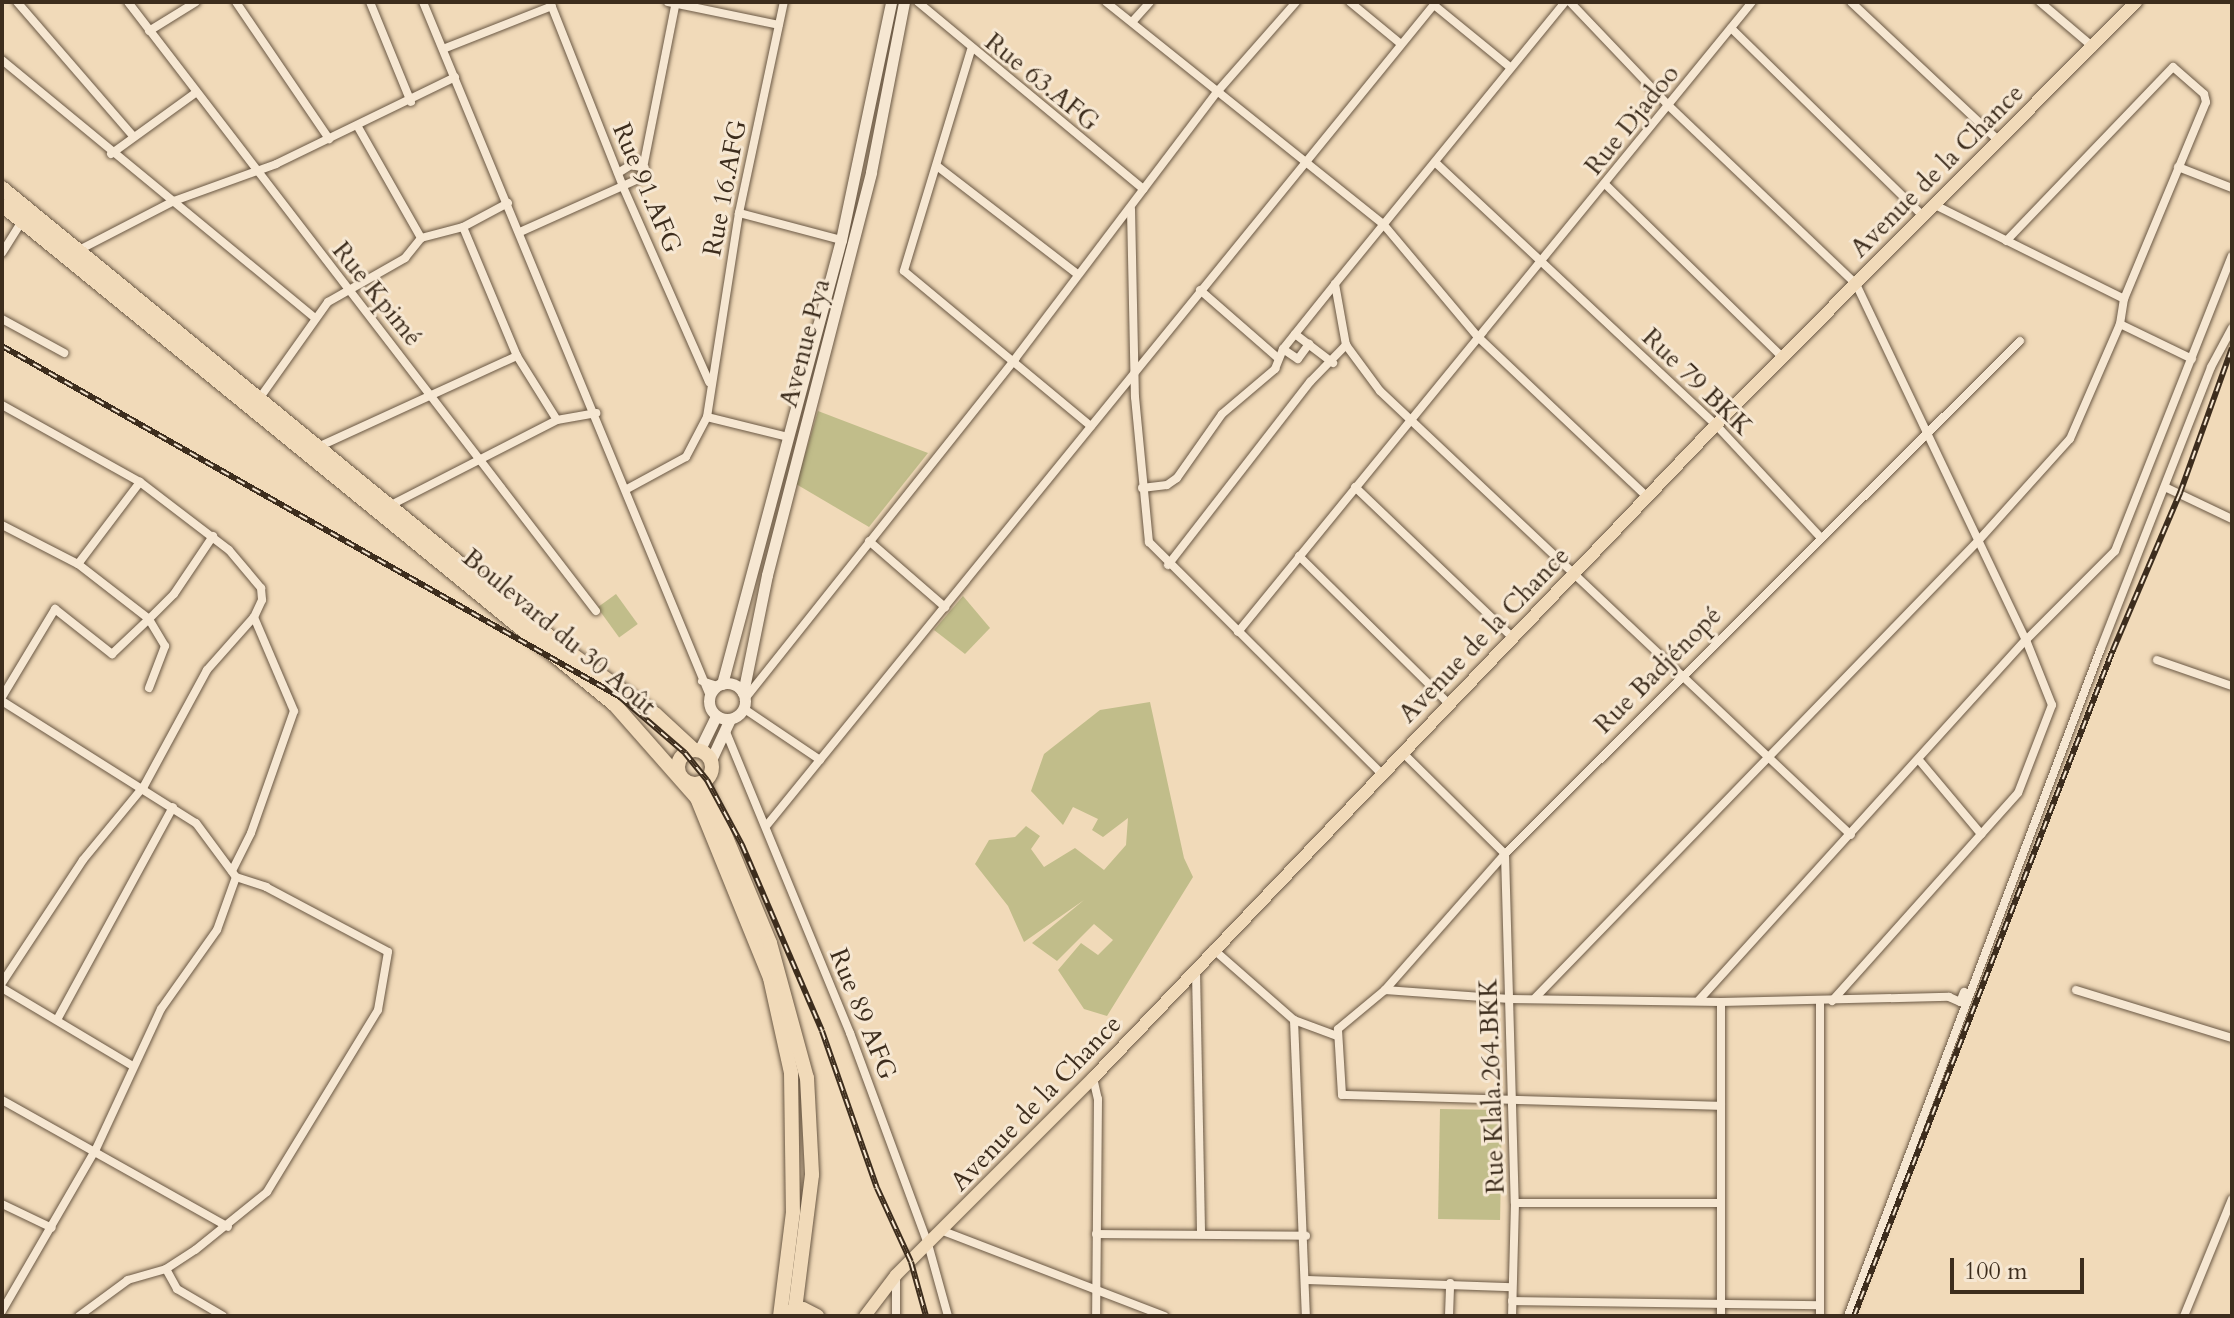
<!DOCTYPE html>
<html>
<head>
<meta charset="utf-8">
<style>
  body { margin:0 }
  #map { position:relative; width:2234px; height:1318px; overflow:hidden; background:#f1dab9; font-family:Cardo,serif }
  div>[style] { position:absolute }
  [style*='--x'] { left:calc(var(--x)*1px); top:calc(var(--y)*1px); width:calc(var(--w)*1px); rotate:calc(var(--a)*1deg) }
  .green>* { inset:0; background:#c1bd8a; transform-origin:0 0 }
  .roads { filter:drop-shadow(0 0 2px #6a5844) drop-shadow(0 0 2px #6a5844) }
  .minor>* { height:8px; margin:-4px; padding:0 4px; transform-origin:4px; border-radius:4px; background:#f6e7d2 }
  .secondary>* { height:11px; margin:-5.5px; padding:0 5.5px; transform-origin:5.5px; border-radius:5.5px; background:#f6e7d2 }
  .secondary>.ring { margin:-5.5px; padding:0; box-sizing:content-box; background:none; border:11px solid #f6e7d2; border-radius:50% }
  .primary>* { height:12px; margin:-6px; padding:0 6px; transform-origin:6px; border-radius:6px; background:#f1dab9 }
  .trunk>* { height:14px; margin:-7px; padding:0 7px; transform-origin:7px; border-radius:7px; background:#f1dab9 }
  .trunk>.ring { margin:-7px; padding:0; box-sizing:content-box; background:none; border:14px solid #f1dab9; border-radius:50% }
  .rail>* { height:6px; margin-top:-3px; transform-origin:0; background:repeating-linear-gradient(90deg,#f6e7d2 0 9px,#3d2d1d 0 18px); box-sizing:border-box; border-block:2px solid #3d2d1d }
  span { translate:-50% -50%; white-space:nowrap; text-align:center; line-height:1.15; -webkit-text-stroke:6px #f6e7d2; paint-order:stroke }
  .street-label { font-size:26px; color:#3d2d1d }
  .frame { position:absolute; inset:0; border:4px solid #3d2d1d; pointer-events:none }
  .scale { position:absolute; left:1950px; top:1258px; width:134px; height:36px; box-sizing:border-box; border:4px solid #3d2d1d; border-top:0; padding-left:10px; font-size:24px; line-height:28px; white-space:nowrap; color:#3d2d1d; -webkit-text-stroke:6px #f6e7d2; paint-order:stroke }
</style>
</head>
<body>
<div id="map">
  <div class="green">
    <i style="clip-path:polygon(818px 411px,928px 453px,869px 527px,796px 484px)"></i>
    <i style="left:616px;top:594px;width:37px;height:23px;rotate:54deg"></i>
    <i style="clip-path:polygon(963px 596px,990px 628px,965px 654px,934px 630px)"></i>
    <i style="clip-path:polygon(1150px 702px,1184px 858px,1193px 877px,1107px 1016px,1084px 1009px,1058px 970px,1081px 943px,1098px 955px,1113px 940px,1094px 924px,1057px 961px,1032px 943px,1084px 900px,1024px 942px,1008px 906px,975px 864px,989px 840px,1015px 837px,1026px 826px,1040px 836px,1031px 849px,1044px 867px,1075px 848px,1104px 870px,1126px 845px,1128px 818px,1103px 837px,1092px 830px,1098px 819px,1073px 807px,1063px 825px,1031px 791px,1044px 754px,1100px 710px)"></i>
    <i style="left:1440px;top:1109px;width:62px;height:110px;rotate:1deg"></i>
  </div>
  <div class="roads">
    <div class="minor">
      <i style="--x:17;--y:2;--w:177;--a:49.1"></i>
      <i style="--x:128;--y:2;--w:768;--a:52.46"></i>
      <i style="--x:236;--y:2;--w:166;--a:55.8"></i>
      <i style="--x:370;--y:2;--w:108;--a:67.7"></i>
      <i style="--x:423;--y:2;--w:751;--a:67.53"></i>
      <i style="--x:550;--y:2;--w:201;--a:68.4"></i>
      <i style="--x:624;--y:189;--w:211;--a:66.2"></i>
      <i style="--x:668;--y:2;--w:113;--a:11.7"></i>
      <i style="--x:918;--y:2;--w:293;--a:39.7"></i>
      <i style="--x:1106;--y:2;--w:356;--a:38.7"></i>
      <i style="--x:1384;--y:225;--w:145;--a:50"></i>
      <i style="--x:1477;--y:336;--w:234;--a:43.4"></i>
      <i style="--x:1350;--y:2;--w:66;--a:39.5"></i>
      <i style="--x:1565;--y:2;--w:364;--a:129.2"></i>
      <i style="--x:1335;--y:284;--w:62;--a:79.8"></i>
      <i style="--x:1346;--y:345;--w:57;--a:53.5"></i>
      <i style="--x:1380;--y:391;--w:647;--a:43.31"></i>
      <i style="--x:1570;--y:2;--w:144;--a:46.4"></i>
      <i style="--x:1669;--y:106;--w:258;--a:43.6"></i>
      <i style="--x:1856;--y:284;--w:395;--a:64.5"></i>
      <i style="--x:2026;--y:640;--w:70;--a:68.2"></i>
      <i style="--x:2052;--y:705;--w:94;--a:111.1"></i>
      <i style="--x:2018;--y:793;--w:279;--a:131.8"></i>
      <i style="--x:1851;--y:2;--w:203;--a:43.2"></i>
      <i style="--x:2040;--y:2;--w:70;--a:40.3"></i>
      <i style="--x:1434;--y:5;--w:99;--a:39.3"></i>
      <i style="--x:1133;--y:21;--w:25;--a:-48"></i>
      <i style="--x:1731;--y:28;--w:269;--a:44.4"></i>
      <i style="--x:149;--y:31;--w:55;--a:-31.7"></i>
      <i style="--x:443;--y:49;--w:117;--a:-21.5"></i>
      <i style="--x:971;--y:50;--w:231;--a:106.9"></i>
      <i style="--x:904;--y:271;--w:243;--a:39.7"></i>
      <i style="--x:2;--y:60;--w:404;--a:39.5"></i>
      <i style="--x:358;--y:127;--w:128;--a:60.4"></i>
      <i style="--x:111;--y:154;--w:102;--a:-35.9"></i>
      <i style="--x:1437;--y:164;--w:383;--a:43.1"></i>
      <i style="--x:1717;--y:426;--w:151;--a:47.1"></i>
      <i style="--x:937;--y:166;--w:175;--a:37.6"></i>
      <i style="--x:2178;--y:167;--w:58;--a:21.3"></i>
      <i style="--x:618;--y:173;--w:15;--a:-32"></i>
      <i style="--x:631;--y:165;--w:14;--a:12"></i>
      <i style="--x:1606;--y:185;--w:246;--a:44.3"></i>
      <i style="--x:1935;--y:205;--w:211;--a:26.4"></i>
      <i style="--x:1131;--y:209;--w:188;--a:88.8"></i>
      <i style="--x:1135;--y:397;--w:146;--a:84.5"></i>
      <i style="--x:1149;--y:542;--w:327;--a:44.9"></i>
      <i style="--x:739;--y:213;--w:106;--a:14.8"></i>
      <i style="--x:463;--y:227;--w:140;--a:67.3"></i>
      <i style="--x:517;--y:356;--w:75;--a:58"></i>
      <i style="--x:520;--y:232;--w:133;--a:-24.1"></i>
      <i style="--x:641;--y:178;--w:179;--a:-78.8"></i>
      <i style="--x:79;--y:250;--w:107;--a:-27.3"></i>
      <i style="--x:174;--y:201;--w:109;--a:-19.9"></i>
      <i style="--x:276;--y:164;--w:199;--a:-25.9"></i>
      <i style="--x:2;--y:253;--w:38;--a:-58"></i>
      <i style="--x:1200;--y:290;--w:103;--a:41.1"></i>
      <i style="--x:2;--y:319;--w:71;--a:28.7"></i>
      <i style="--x:2120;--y:324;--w:80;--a:25.9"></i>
      <i style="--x:1295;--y:334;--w:48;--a:37.3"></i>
      <i style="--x:1283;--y:349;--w:18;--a:34"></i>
      <i style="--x:1298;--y:359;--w:19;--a:-54"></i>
      <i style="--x:259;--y:399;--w:119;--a:-54.6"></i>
      <i style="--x:328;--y:302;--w:89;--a:-29.7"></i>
      <i style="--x:405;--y:258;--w:26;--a:-51"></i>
      <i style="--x:421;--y:238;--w:43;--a:-14.7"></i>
      <i style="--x:463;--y:227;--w:51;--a:-28.1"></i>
      <i style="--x:2;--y:405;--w:158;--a:29.2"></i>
      <i style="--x:707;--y:417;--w:83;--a:13.9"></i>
      <i style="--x:318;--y:447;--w:219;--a:-24.6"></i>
      <i style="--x:1355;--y:487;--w:217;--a:43.7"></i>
      <i style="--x:2165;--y:487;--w:74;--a:25.5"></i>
      <i style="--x:1142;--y:488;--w:25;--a:-7"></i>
      <i style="--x:1167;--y:485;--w:12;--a:-35"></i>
      <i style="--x:1177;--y:478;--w:78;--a:-54.9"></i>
      <i style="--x:1222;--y:414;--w:70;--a:-40.3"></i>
      <i style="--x:1275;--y:369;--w:22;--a:-68"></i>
      <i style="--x:1283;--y:349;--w:83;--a:-51.3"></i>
      <i style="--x:627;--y:489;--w:67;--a:-28.5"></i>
      <i style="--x:686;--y:457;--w:45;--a:-62.3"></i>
      <i style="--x:707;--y:417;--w:206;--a:-81.1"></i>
      <i style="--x:739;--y:213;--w:216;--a:-78"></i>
      <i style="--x:389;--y:506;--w:189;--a:-27.1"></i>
      <i style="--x:557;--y:420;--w:40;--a:-10"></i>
      <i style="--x:2;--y:525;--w:85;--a:27.2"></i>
      <i style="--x:78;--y:564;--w:103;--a:-52.9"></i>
      <i style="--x:140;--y:482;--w:112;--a:37.4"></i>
      <i style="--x:229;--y:550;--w:50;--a:49.9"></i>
      <i style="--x:261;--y:588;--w:12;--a:85"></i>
      <i style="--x:262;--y:600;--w:19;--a:115"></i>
      <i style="--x:254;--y:617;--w:71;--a:131.6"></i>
      <i style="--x:207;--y:670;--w:132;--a:118.5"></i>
      <i style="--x:144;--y:786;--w:96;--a:129.5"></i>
      <i style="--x:83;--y:860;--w:147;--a:123.4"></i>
      <i style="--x:869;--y:541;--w:101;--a:41"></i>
      <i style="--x:1299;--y:556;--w:209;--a:44.6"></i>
      <i style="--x:1168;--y:565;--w:232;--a:-52.2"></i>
      <i style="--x:1310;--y:382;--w:52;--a:-45.8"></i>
      <i style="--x:1238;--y:632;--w:813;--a:-50.79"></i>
      <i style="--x:2157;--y:660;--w:79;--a:19.1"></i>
      <i style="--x:702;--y:681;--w:16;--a:18"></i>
      <i style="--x:149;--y:688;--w:45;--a:-69.1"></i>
      <i style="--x:165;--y:646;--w:31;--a:-121"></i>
      <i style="--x:149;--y:619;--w:35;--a:-45"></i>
      <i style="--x:174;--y:594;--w:70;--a:-56.1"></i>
      <i style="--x:2;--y:697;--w:103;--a:-58.9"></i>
      <i style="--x:55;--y:609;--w:73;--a:38.3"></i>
      <i style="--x:112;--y:654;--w:51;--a:-43.4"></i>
      <i style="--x:149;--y:619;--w:90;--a:-142.2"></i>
      <i style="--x:744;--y:700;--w:436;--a:-51.5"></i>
      <i style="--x:1015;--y:359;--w:335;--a:-52.9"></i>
      <i style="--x:1217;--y:92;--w:120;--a:-48.7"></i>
      <i style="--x:2;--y:701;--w:229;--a:32.2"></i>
      <i style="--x:196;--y:823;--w:67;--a:53.5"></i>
      <i style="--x:236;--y:877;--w:32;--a:18"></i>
      <i style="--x:266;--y:887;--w:138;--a:28"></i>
      <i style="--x:388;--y:952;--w:59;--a:99.8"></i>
      <i style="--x:378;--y:1010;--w:213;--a:121.4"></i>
      <i style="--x:267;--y:1192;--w:92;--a:141.1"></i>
      <i style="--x:195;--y:1250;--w:35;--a:147"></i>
      <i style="--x:166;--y:1269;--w:40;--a:164"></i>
      <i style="--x:128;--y:1280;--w:61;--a:143.7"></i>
      <i style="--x:743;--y:708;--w:93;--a:34"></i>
      <i style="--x:726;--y:732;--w:326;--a:67.6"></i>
      <i style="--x:850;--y:1033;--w:225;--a:69.7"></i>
      <i style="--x:928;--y:1244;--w:75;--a:74.5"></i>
      <i style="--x:1402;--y:752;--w:145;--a:44.7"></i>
      <i style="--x:1505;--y:854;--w:349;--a:88.4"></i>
      <i style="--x:1515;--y:1203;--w:113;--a:91.5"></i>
      <i style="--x:1919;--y:760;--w:97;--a:50"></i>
      <i style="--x:767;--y:825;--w:1061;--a:-50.89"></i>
      <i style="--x:232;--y:871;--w:42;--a:-63.4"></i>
      <i style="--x:251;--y:833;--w:129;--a:-70.6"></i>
      <i style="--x:294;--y:711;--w:102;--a:-113.1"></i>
      <i style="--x:1213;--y:949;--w:108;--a:41.2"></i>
      <i style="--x:1294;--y:1020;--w:46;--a:20.4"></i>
      <i style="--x:1196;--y:971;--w:263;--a:88.9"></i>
      <i style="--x:2;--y:988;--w:152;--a:30.8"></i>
      <i style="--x:1385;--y:990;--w:125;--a:4.1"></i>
      <i style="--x:1510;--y:999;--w:211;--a:0.8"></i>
      <i style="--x:1721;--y:1002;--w:228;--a:-1.3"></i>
      <i style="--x:1949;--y:997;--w:12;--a:24"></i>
      <i style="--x:1960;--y:1002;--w:11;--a:-68"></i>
      <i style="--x:2076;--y:990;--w:163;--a:17.1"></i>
      <i style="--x:1535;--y:998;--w:636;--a:-45.89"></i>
      <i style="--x:1978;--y:541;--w:137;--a:-48"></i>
      <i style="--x:2070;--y:439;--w:125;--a:-66.5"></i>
      <i style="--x:2120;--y:324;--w:25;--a:-81"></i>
      <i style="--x:2124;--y:299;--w:213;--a:-67.4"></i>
      <i style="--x:2206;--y:102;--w:8;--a:-104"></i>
      <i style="--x:2204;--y:94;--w:41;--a:-138.9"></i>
      <i style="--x:2173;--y:67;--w:241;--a:133.8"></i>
      <i style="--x:1699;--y:1000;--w:486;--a:-47.8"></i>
      <i style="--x:2026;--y:640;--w:126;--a:-45"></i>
      <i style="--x:2115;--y:551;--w:317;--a:-68.4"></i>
      <i style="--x:1820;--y:1001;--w:315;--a:90"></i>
      <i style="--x:58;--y:1018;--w:240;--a:-61.4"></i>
      <i style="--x:1294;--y:1020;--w:296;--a:87.7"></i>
      <i style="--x:1093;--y:1078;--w:22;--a:77"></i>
      <i style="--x:1098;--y:1099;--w:217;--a:90.5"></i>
      <i style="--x:2;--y:1100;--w:259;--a:29.3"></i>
      <i style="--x:1721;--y:1106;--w:379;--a:-178.3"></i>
      <i style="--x:1342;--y:1095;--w:66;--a:-93.5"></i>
      <i style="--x:1338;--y:1029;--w:61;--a:-39.7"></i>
      <i style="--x:1385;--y:990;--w:181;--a:-48.6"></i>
      <i style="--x:1505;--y:854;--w:727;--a:-44.89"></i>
      <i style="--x:1515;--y:1203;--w:206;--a:0"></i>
      <i style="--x:2;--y:1204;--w:55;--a:25.6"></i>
      <i style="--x:943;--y:1231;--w:237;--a:21"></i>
      <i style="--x:1096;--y:1234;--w:210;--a:0.5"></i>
      <i style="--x:166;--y:1269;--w:23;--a:61"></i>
      <i style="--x:177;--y:1289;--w:53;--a:30.4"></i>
      <i style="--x:896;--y:1277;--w:39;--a:90"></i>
      <i style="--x:1307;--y:1280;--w:205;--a:2"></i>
      <i style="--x:1512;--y:1301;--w:305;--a:0.8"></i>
      <i style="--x:2;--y:1311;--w:187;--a:-59.9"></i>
      <i style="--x:96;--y:1149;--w:154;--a:-65.1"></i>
      <i style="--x:161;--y:1009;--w:97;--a:-54.7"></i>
      <i style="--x:217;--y:930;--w:56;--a:-70.3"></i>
      <i style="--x:1449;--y:1316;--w:33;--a:-88"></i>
      <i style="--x:1721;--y:1316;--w:314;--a:-90"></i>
      <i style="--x:1848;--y:1316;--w:714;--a:-69.26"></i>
      <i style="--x:2101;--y:648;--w:302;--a:-68.6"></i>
      <i style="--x:2211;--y:367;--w:44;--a:-61.7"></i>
      <i style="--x:2184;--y:1316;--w:126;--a:-67.7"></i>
    </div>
    <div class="secondary">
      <i class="ring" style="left:709px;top:683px;width:25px;height:25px"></i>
      <i style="--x:722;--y:684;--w:460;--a:-75"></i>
      <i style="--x:841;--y:240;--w:243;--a:-78.1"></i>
      <i style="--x:743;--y:693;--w:120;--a:-78.5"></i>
      <i style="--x:767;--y:575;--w:416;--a:-75.5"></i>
      <i style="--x:871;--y:172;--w:173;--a:-79"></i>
      <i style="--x:699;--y:751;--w:39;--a:-64"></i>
      <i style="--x:711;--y:760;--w:45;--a:-65.1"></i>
    </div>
    <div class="primary">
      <i style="--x:865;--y:1316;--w:51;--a:-52.9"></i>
      <i style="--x:896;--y:1275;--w:279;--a:-45"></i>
      <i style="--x:1093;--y:1078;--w:926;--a:-46.36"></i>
      <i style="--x:1732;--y:408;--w:573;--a:-45.14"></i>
    </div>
    <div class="trunk">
      <i style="--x:2;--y:188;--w:725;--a:39.35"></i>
      <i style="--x:563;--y:648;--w:113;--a:35.7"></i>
      <i style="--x:655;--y:714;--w:53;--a:42.7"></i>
      <i style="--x:2;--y:205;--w:791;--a:39.2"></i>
      <i style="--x:615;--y:705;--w:124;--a:48.6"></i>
      <i style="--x:697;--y:798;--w:194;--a:67.9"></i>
      <i style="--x:770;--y:978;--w:97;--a:77.5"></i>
      <i style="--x:791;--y:1073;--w:139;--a:89.2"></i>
      <i style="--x:793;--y:1212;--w:105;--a:97.1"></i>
      <i class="ring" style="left:678px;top:750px;width:20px;height:20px"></i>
      <i style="--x:703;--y:782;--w:174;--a:67.4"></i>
      <i style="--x:770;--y:943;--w:140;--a:74.7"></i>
      <i style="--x:807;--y:1078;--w:97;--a:87"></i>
      <i style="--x:812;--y:1175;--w:135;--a:97.2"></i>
      <i style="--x:788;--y:1312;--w:15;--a:-11"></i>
      <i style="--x:803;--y:1309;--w:16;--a:27"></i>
    </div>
  </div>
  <div class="rail">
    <i style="--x:2;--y:346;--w:711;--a:29.59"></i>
    <i style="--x:620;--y:697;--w:86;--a:40.7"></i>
    <i style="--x:685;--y:753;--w:35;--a:51"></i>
    <i style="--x:707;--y:780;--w:74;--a:61.7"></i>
    <i style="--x:742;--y:845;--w:202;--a:66.7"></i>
    <i style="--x:822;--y:1031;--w:166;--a:70.7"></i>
    <i style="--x:877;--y:1188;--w:81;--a:65.3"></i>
    <i style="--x:911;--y:1262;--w:56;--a:74.5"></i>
    <i style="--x:1854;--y:1316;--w:715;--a:-68.75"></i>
    <i style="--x:2113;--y:650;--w:171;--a:-66.9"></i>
    <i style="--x:2180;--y:493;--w:154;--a:-70.3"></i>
  </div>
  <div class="street-label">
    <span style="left:1042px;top:82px;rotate:39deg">Rue 63.AFG</span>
    <span style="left:1632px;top:120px;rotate:-51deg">Rue Djadoo</span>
    <span style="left:1937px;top:171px;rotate:-45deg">Avenue de la Chance</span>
    <span style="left:647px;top:188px;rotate:67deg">Rue 91.AFG</span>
    <span style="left:725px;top:188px;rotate:-79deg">Rue 16.AFG</span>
    <span style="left:377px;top:294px;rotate:51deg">Rue Kpimé</span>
    <span style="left:805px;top:343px;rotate:-75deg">Avenue Pya</span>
    <span style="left:1697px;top:382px;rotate:44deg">Rue 79 BKK</span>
    <span style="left:559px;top:632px;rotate:40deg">Boulevard du 30 Août</span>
    <span style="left:1484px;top:635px;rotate:-46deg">Avenue de la Chance</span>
    <span style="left:1658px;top:670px;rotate:-45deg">Rue Badjénopé</span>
    <span style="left:863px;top:1014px;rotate:68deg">Rue 89 AFG</span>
    <span style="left:1492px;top:1086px;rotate:-92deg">Rue Klala.264.BKK</span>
    <span style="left:1036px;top:1103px;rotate:-46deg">Avenue de la Chance</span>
  </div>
  <div class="frame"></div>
  <div class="scale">100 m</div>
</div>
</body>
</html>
